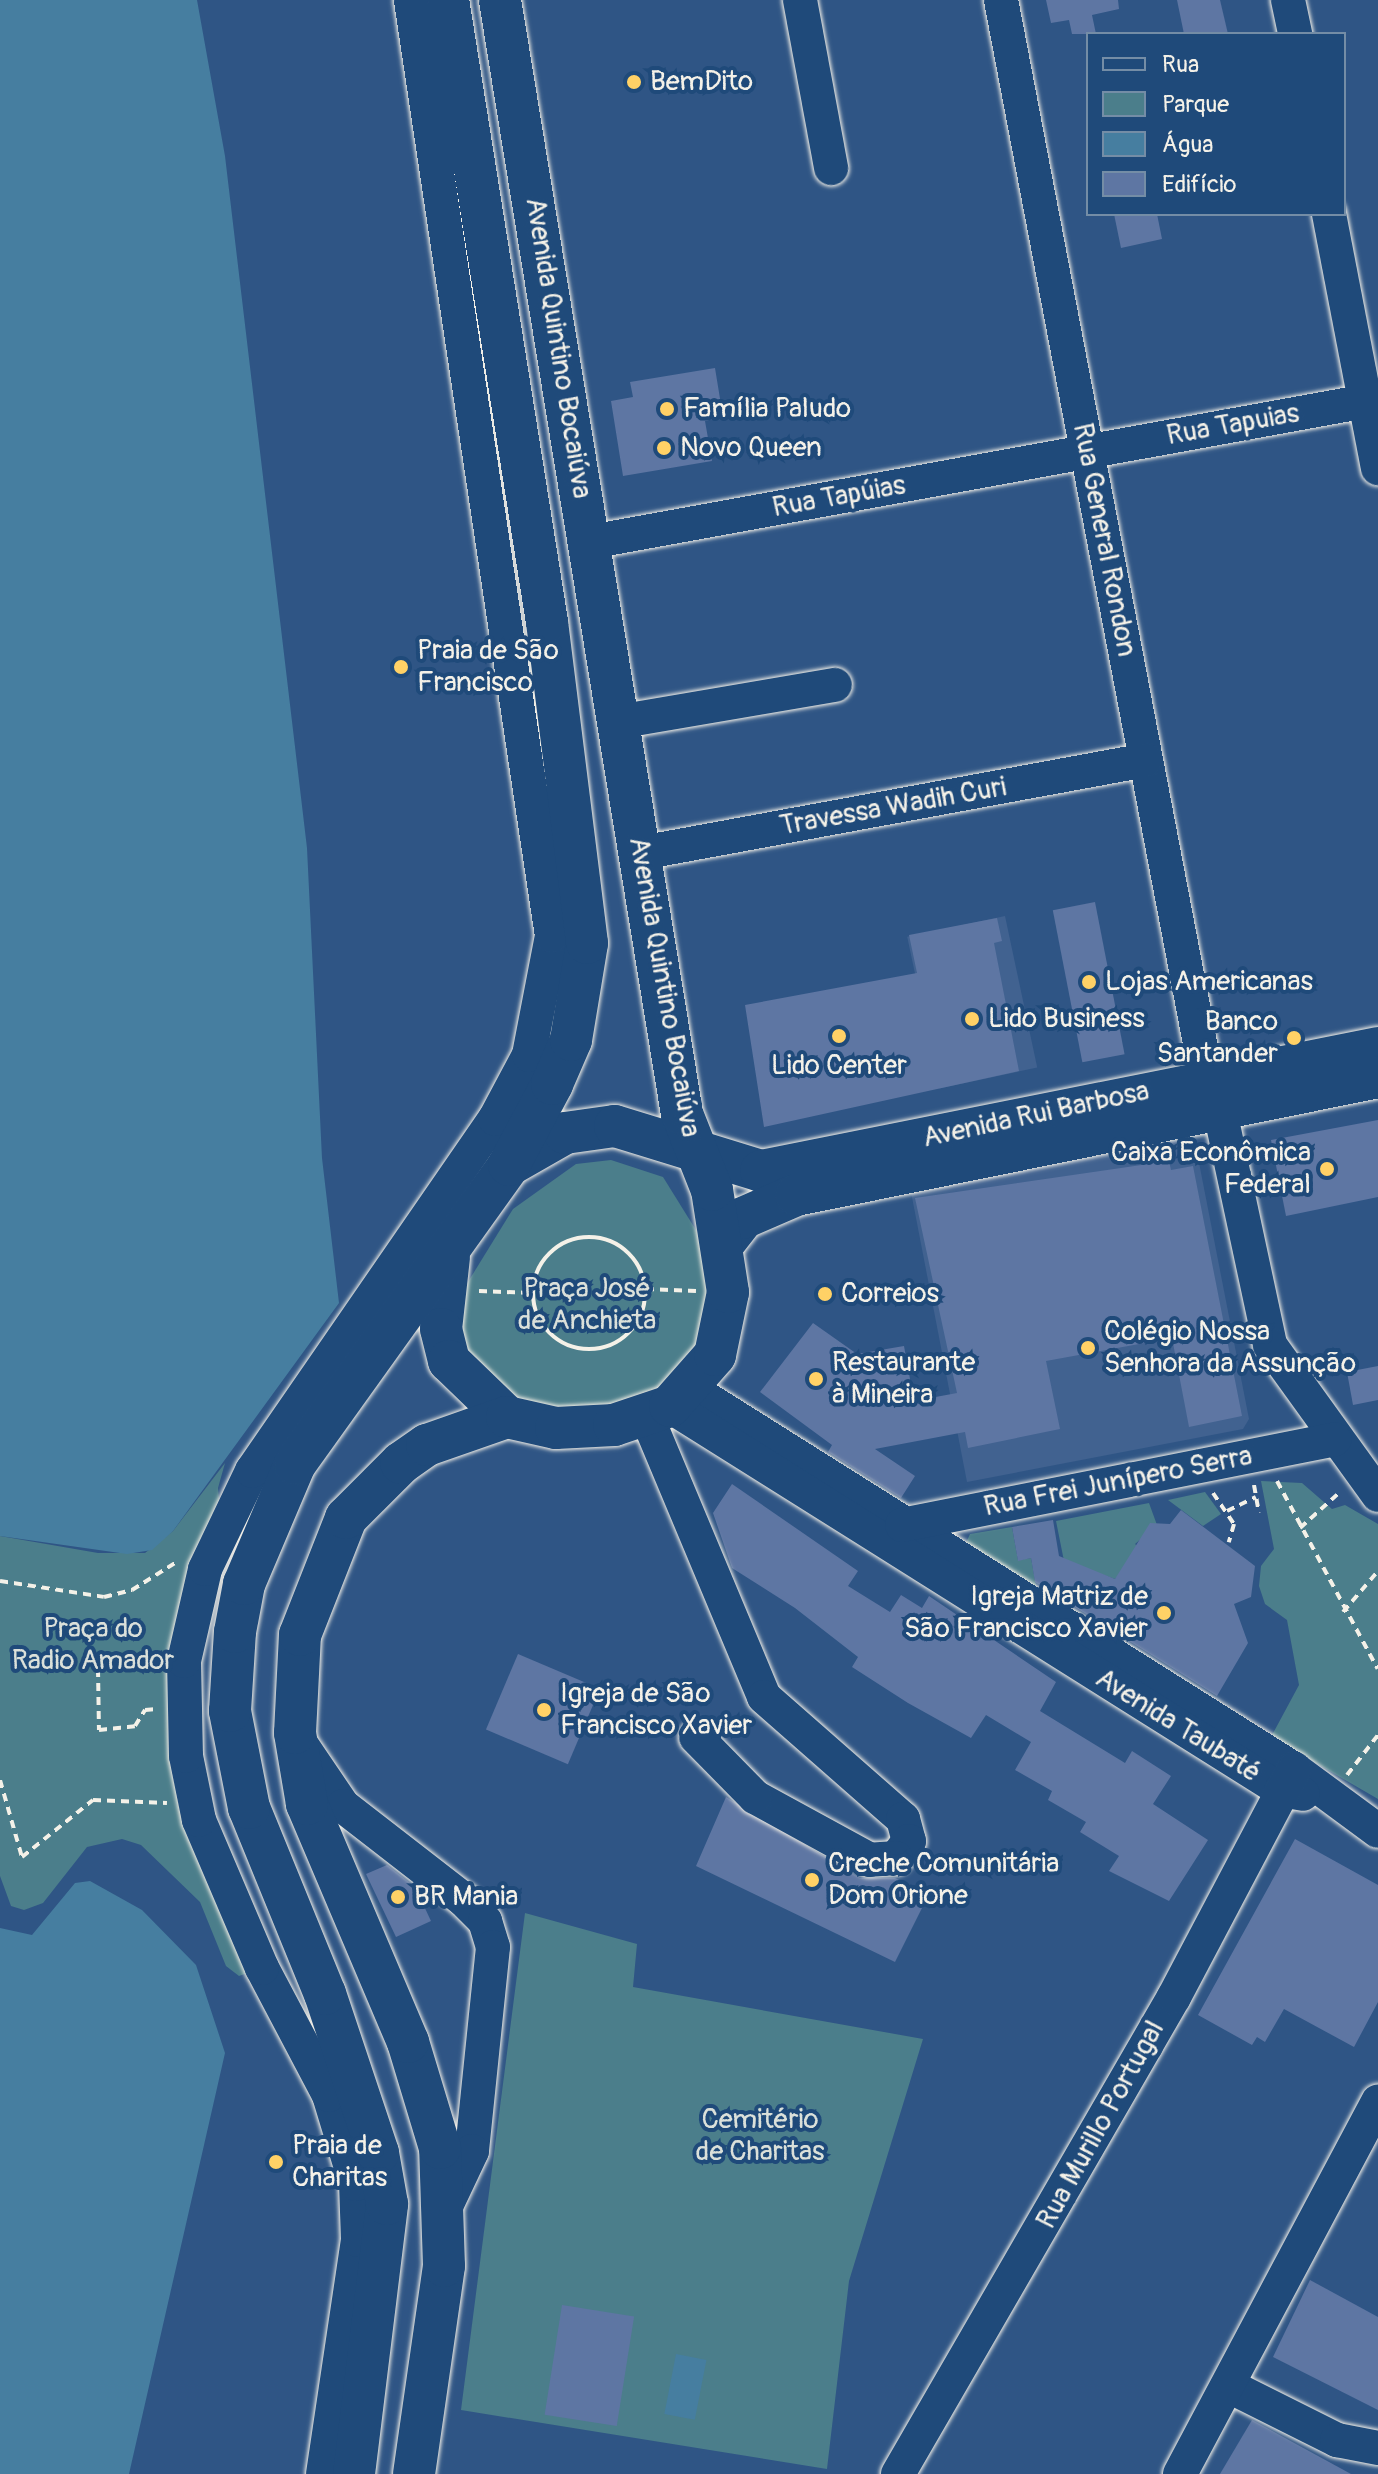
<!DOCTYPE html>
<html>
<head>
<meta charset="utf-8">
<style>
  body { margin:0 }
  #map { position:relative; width:1378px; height:2474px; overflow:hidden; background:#2f5585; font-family:Pangolin,sans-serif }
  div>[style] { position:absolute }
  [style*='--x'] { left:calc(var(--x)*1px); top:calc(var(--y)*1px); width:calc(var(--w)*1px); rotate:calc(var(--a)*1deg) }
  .built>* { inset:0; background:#416290; transform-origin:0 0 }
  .green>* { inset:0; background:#4b7e8b }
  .water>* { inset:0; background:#467ea0; transform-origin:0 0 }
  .building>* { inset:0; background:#5e76a3; transform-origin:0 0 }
  .path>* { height:4px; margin-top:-2px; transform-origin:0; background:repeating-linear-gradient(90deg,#f4f1e8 0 8px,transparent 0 14px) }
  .path>.ring { margin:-2px; padding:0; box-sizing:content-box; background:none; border:4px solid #f4f1e8; border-radius:50% }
  .roads { filter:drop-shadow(0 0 2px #f4f1e8) drop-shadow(0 0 2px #f4f1e8) }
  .minor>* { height:34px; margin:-17px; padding:0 17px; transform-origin:17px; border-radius:17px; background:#1f4a7a }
  .major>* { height:42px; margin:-21px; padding:0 21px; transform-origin:21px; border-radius:21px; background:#1f4a7a }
  .dots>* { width:22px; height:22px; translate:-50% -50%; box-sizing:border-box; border:4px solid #1f4a7a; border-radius:50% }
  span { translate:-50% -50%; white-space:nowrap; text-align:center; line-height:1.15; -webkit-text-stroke:8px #1f4a7a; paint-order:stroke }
  .poi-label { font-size:28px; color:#f4f1e8 }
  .left { translate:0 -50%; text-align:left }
  .right { translate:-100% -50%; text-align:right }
  .street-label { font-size:28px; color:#f4f1e8 }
  .park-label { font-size:28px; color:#dbe0da }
  .legend { position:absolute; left:1086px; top:32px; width:260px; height:184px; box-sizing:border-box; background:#1f4a7a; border:2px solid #748da6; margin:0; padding:10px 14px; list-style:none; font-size:24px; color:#f4f1e8 }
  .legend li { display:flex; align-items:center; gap:16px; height:40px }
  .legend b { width:40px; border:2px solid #748da6 }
</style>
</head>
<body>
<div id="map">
  <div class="built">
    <i style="left:1005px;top:916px;width:155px;height:100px;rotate:78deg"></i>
    <i style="clip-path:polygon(1194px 1137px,1249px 1419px,1243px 1429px,967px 1482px,911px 1192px)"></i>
  </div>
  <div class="green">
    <i style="clip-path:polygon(611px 1160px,663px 1177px,709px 1251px,712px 1280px,691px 1363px,676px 1393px,541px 1419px,473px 1371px,459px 1320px,463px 1290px,513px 1209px,576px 1164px)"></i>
    <i style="clip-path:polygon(225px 1463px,218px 1488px,222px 1532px,186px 1756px,262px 1968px,239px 1976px,226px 1966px,200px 1902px,141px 1845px,122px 1839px,87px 1847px,43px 1903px,24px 1910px,11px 1906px,0 1876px,0 1536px,98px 1553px,145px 1553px,173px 1531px)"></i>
    <i style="clip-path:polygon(1261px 1481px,1302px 1483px,1332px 1509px,1345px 1505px,1378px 1524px,1378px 1799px,1271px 1737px,1299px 1685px,1287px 1620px,1265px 1604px,1259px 1586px,1261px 1566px,1274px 1549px)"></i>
    <i style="clip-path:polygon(1205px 1492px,1221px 1514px,1203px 1526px,1168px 1500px)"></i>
    <i style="clip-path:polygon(1149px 1503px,1157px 1525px,1135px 1544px,1144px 1552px,1115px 1579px,1064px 1561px,1056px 1521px)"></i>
    <i style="clip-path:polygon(1012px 1527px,1018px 1560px,1031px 1558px,1039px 1602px,1067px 1598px,1078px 1633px,1055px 1633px,992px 1603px,967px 1580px,961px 1554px,970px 1534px)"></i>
    <i style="clip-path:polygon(525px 1913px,637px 1944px,633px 1987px,923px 2039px,849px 2281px,827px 2469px,461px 2410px)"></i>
  </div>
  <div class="water">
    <i style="clip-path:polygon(0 0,197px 0,225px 156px,307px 848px,322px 1158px,339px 1303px,173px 1531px,152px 1550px,127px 1554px,0 1536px)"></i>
    <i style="clip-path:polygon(90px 1881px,142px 1910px,196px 1965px,225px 2053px,129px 2474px,0 2474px,0 1928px,32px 1935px,75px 1883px)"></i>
    <i style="left:676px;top:2354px;width:31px;height:61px;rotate:11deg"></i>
  </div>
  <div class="building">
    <i style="clip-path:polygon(1046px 0,1118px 0,1119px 9px,1092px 15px,1096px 34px,1072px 34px,1069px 20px,1051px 23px)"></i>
    <i style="clip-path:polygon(1177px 0,1220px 0,1228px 34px,1184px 34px)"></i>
    <i style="clip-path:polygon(1114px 214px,1157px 214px,1162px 239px,1121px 248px)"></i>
    <i style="clip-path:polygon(715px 368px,723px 417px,705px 421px,712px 461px,623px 476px,611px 401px,633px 397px,630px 382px)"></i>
    <i style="left:1095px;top:902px;width:155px;height:43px;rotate:79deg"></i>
    <i style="clip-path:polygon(997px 918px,1002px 941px,994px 943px,1019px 1071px,764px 1127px,745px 1005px,917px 973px,909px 935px)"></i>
    <i style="clip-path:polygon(1378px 1120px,1378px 1197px,1286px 1216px,1271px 1140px)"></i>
    <i style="clip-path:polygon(1169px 1161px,1171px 1170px,1193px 1166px,1242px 1416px,1189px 1427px,1172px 1338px,1046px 1361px,1060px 1429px,968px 1448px,965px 1432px,875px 1449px,915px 1476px,901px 1498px,828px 1452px,832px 1445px,760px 1392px,813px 1323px,857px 1354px,904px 1346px,914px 1401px,957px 1393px,915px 1198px)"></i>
    <i style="clip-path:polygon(1378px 1366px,1378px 1400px,1353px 1405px,1347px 1372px)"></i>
    <i style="clip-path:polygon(732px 1484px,858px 1571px,848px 1586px,890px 1612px,901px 1595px,922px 1608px,929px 1596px,1056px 1682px,1040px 1711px,1125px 1763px,1132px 1751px,1171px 1776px,1153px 1804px,1208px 1840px,1169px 1901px,1109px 1871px,1119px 1856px,1080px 1832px,1086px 1822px,1048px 1800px,1052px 1791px,1015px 1770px,1031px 1742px,986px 1715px,971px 1738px,908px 1703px,852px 1667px,858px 1657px,795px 1608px,732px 1568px,713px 1513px)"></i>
    <i style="clip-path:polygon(1181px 1510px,1255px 1566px,1251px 1597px,1234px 1604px,1248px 1643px,1217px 1696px,1035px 1582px,1031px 1558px,1018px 1561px,1012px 1527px,1053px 1520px,1059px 1556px,1115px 1579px,1150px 1523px,1170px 1524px)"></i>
    <i style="left:518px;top:1654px;width:89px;height:82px;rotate:23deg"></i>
    <i style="clip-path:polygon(726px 1797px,860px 1878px,895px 1878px,929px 1894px,895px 1962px,696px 1866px)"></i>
    <i style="clip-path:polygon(1295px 1839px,1378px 1885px,1378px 2002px,1354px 2047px,1284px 2009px,1265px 2042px,1257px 2037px,1252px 2045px,1198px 2015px)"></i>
    <i style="clip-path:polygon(387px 1865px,415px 1887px,431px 1921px,396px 1937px,366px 1874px)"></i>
    <i style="clip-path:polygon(1310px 2280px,1378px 2317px,1378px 2410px,1273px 2357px)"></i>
    <i style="left:562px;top:2305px;width:73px;height:111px;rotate:9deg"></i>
    <i style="clip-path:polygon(1252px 2420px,1267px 2428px,1351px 2474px,1220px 2474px)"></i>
  </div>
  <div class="path">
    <i class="ring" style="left:533px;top:1237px;width:108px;height:108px"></i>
    <i style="--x:646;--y:1289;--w:50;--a:2.3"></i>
    <i style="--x:479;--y:1291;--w:53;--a:2.2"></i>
    <i style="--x:1277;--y:1481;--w:213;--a:61.8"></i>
    <i style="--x:1254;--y:1485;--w:28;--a:80"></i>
    <i style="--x:1213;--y:1493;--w:37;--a:56"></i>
    <i style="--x:1234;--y:1524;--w:19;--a:106"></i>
    <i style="--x:1227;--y:1511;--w:32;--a:-26"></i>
    <i style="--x:1300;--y:1528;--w:54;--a:-42"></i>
    <i style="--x:0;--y:1581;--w:105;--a:8.7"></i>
    <i style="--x:104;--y:1597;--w:29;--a:-14"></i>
    <i style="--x:132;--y:1590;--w:51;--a:-32.1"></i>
    <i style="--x:1343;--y:1612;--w:54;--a:-49.5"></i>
    <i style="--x:154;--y:1664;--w:56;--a:174.9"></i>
    <i style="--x:98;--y:1669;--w:61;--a:89.1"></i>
    <i style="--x:99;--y:1730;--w:36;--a:-6"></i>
    <i style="--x:135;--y:1726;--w:19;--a:-58"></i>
    <i style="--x:145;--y:1710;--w:12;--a:-5"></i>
    <i style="--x:1347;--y:1775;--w:51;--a:-52.2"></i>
    <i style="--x:0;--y:1780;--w:80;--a:74.1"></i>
    <i style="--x:22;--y:1857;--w:91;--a:-38.8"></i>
    <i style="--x:93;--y:1800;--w:74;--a:2.3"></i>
  </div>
  <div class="roads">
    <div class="minor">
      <i style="--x:800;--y:0;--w:171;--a:79.5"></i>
      <i style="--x:1001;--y:0;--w:1099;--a:79.2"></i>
      <i style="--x:1288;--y:0;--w:35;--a:78"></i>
      <i style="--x:1329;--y:214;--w:259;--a:79.1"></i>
      <i style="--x:590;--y:542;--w:801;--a:-10.29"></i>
      <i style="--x:618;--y:722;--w:220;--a:-9.7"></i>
      <i style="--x:641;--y:853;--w:513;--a:-10.43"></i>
      <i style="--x:1220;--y:1111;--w:239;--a:77.9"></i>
      <i style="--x:1270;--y:1345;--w:185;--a:54.2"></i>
      <i style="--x:691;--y:1389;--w:713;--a:32.22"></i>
      <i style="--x:1294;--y:1769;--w:104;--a:36.4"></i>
      <i style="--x:670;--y:1406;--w:722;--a:32.15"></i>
      <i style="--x:1281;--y:1790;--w:22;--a:10"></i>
      <i style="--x:647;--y:1417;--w:303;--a:67.3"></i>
      <i style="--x:764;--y:1697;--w:185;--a:41.3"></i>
      <i style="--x:903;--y:1819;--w:23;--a:75"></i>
      <i style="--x:909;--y:1841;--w:21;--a:127"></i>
      <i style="--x:896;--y:1858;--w:26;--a:176"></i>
      <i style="--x:870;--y:1860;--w:131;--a:-151.3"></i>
      <i style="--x:755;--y:1797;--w:84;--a:-134.5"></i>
      <i style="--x:902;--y:1525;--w:441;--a:-11.2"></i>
      <i style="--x:301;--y:1744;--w:75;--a:55.9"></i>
      <i style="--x:343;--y:1806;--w:153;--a:37.8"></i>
      <i style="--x:464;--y:1900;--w:30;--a:45"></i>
      <i style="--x:485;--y:1921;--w:27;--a:73"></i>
      <i style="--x:493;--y:1947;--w:205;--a:95.9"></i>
      <i style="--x:472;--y:2151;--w:61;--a:115.3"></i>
      <i style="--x:1231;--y:2387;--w:119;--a:26.6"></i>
      <i style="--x:1337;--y:2440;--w:42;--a:11"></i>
      <i style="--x:323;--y:2474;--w:237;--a:-81.5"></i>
      <i style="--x:358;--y:2240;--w:56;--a:-92"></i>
      <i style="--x:356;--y:2184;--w:93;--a:-106.9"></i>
      <i style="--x:329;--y:2095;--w:144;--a:-117.8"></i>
      <i style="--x:262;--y:1968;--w:161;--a:-113.1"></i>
      <i style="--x:199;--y:1820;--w:65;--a:-101.5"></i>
      <i style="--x:186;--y:1756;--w:95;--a:-91.2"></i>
      <i style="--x:184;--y:1661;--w:94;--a:-77.1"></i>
      <i style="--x:205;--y:1569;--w:109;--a:-64.4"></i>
      <i style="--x:252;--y:1471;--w:428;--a:-55.4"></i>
      <i style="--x:495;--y:1119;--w:72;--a:-62"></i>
      <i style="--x:529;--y:1055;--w:121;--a:-79.1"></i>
      <i style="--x:552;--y:936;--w:947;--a:-98.57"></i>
      <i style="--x:898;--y:2474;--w:551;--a:-59.95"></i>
      <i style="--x:1174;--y:1997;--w:258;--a:-62.2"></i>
      <i style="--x:1180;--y:2474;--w:422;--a:-62"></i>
    </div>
    <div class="major">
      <i style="--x:509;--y:1165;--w:64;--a:-29.7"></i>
      <i style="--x:565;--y:1133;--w:50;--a:-8"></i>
      <i style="--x:615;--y:1126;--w:153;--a:17.1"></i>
      <i style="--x:761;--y:1171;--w:629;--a:-11.27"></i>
      <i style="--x:723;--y:1244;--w:33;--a:-52"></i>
      <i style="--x:743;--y:1218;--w:58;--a:-23.5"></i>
      <i style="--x:796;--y:1195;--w:594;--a:-11.46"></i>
      <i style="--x:449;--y:1257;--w:72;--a:96.3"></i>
      <i style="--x:441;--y:1329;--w:33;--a:76"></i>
      <i style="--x:449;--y:1361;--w:81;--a:44"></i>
      <i style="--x:354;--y:2474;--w:272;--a:-83"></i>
      <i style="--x:387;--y:2204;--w:52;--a:-100"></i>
      <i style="--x:378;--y:2153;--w:168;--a:-108.4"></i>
      <i style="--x:325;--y:1994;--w:201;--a:-112.2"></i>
      <i style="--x:249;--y:1808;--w:99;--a:-101.1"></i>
      <i style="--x:230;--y:1711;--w:79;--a:-86.4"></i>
      <i style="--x:235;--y:1632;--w:49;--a:-79.4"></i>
      <i style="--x:244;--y:1584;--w:130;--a:-67"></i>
      <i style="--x:295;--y:1464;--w:368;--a:-54.4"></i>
      <i style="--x:509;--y:1165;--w:92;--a:-62"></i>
      <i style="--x:552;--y:1084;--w:48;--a:-66.6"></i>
      <i style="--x:571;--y:1040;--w:98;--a:-80.6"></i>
      <i style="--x:587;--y:943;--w:323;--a:-97.1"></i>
      <i style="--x:547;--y:622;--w:630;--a:-99.04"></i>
      <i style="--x:414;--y:2474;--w:210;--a:-81.8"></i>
      <i style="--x:444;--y:2266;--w:118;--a:-91.9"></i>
      <i style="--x:440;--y:2148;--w:111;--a:-106.8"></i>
      <i style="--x:408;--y:2042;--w:259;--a:-113"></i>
      <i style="--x:307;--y:1804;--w:72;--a:-99.6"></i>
      <i style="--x:295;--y:1733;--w:98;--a:-87.1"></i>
      <i style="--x:300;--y:1635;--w:126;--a:-68.5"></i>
      <i style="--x:346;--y:1518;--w:78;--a:-45"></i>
      <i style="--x:401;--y:1463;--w:32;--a:-35"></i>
      <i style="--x:427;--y:1445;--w:85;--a:-19.3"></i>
      <i style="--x:507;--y:1417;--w:50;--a:12.7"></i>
      <i style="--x:556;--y:1428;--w:58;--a:-3"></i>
      <i style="--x:614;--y:1425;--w:59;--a:-18.7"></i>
      <i style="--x:670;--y:1406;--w:68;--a:-48.6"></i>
      <i style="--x:715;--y:1355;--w:64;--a:-78.3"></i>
      <i style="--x:728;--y:1292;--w:103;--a:-98.9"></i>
      <i style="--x:712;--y:1190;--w:82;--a:-111.5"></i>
      <i style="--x:682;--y:1114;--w:1129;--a:-99.28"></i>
    </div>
  </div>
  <div class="dots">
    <i style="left:634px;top:82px;background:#ffd166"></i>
    <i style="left:667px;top:409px;background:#ffd166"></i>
    <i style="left:664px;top:448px;background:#ffd166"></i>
    <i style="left:401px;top:667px;background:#ffd166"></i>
    <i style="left:1089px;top:982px;background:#ffd166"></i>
    <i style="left:972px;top:1019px;background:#ffd166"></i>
    <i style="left:839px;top:1036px;background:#ffd166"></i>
    <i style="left:1294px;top:1038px;background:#ffd166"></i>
    <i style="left:1327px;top:1169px;background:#ffd166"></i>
    <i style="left:825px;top:1294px;background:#ffd166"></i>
    <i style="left:1088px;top:1348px;background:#ffd166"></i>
    <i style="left:816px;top:1379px;background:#ffd166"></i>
    <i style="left:1164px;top:1613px;background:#ffd166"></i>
    <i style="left:544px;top:1710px;background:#ffd166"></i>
    <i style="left:812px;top:1880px;background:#ffd166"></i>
    <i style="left:398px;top:1897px;background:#ffd166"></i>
    <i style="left:276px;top:2162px;background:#ffd166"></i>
  </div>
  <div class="poi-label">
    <span class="left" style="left:650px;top:82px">BemDito</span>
    <span class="left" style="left:683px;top:409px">Família Paludo</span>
    <span class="left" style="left:680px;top:448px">Novo Queen</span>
    <span class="left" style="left:417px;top:667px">Praia de São<br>Francisco</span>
    <span class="left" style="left:1105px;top:982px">Lojas Americanas</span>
    <span class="left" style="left:988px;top:1019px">Lido Business</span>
    <span class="right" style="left:1278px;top:1038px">Banco<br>Santander</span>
    <span style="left:839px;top:1066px">Lido Center</span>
    <span class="right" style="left:1311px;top:1169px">Caixa Econômica<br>Federal</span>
    <span class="left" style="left:841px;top:1294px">Correios</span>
    <span class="left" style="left:1104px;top:1348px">Colégio Nossa<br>Senhora da Assunção</span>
    <span class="left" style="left:832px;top:1379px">Restaurante<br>à Mineira</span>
    <span class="right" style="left:1148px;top:1613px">Igreja Matriz de<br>São Francisco Xavier</span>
    <span class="left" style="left:560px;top:1710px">Igreja de São<br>Francisco Xavier</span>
    <span class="left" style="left:828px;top:1880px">Creche Comunitária<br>Dom Orione</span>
    <span class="left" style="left:414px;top:1897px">BR Mania</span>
    <span class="left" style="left:292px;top:2162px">Praia de<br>Charitas</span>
  </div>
  <div class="street-label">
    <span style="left:558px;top:348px;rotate:81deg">Avenida Quintino Bocaiúva</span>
    <span style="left:1233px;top:425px;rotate:-10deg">Rua Tapuias</span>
    <span style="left:839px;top:497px;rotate:-10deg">Rua Tapúias</span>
    <span style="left:1104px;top:540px;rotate:79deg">Rua General Rondon</span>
    <span style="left:893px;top:807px;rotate:-10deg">Travessa Wadih Curi</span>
    <span style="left:664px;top:987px;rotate:80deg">Avenida Quintino Bocaiúva</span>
    <span style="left:1036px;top:1115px;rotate:-12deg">Avenida Rui Barbosa</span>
    <span style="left:1118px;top:1482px;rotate:-11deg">Rua Frei Junípero Serra</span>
    <span style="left:1178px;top:1726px;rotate:32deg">Avenida Taubaté</span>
    <span style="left:1101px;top:2125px;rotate:-61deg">Rua Murillo Portugal</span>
  </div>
  <div class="park-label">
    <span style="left:587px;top:1305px">Praça José<br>de Anchieta</span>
    <span style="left:93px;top:1645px">Praça do<br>Radio Amador</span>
    <span style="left:760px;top:2136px">Cemitério<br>de Charitas</span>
  </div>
  <ul class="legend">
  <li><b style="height:10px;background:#1f4a7a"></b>Rua</li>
  <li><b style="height:22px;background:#4b7e8b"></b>Parque</li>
  <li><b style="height:22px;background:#467ea0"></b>Água</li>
  <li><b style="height:22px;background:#5e76a3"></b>Edifício</li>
  </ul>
</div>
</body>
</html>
